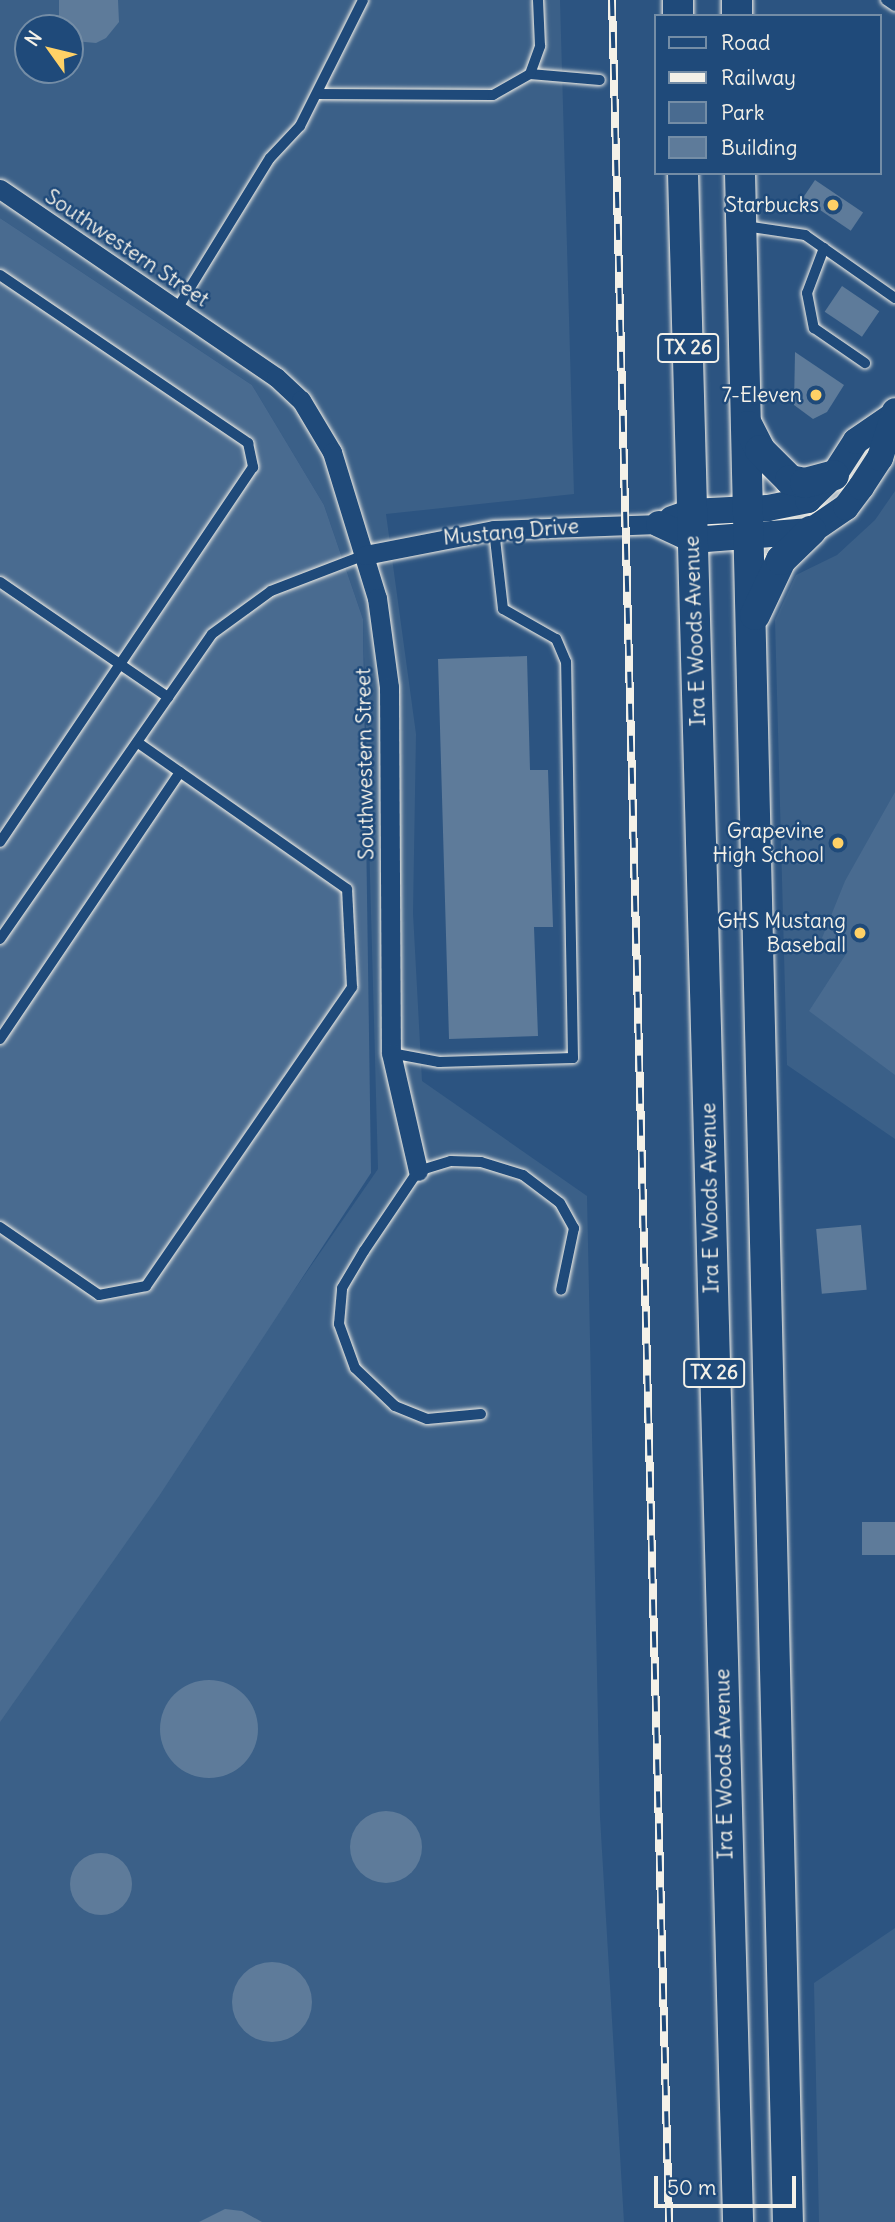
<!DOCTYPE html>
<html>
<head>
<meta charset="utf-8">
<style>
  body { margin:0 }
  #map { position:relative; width:895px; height:2222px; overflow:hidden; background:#2c5481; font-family:Delius,sans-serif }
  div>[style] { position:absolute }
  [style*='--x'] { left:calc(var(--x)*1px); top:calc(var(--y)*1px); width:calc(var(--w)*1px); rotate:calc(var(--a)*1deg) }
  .built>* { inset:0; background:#3b6088 }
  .green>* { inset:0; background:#496b90 }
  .building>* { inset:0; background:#5e7b9a; transform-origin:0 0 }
  .round { border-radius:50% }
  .roads { filter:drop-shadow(0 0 2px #f4f1e8) drop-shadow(0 0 2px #f4f1e8) }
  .service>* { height:10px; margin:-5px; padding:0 5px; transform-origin:5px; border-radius:5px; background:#1f4a7a }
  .minor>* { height:19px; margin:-9.5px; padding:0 9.5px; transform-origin:9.5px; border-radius:9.5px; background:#1f4a7a }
  .secondary>* { height:26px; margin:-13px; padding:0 13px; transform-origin:13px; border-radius:13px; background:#1f4a7a }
  .primary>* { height:30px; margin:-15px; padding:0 15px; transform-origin:15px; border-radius:15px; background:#1f4a7a }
  .rail>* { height:8px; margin-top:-4px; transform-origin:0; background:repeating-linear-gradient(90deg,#1f4a7a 0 16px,#f4f1e8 0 32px); box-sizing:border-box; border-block:2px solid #f4f1e8 }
  .dots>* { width:19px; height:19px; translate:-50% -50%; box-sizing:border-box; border:4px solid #1f4a7a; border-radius:50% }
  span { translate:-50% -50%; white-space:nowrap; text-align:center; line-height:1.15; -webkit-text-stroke:5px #1f4a7a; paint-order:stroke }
  .shield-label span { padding:2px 5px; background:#1f4a7a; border:2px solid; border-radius:5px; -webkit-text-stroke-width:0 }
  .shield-label { font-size:19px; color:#f4f1e8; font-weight:700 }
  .poi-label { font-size:21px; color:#f4f1e8 }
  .right { translate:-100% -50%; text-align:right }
  .street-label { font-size:21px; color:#f4f1e8 }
  .legend { position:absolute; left:654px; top:14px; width:228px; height:161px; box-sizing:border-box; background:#1f4a7a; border:2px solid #748da6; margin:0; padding:9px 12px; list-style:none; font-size:21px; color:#f4f1e8 }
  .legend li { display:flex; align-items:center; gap:14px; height:35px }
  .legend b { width:35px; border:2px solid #748da6 }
  .north { position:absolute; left:14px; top:14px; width:70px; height:70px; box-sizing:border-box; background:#1f4a7a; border:2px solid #748da6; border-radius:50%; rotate:304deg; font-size:19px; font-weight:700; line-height:28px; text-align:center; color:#f4f1e8 }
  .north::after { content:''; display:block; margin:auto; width:24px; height:32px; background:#ffd166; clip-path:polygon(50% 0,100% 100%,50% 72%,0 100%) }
  .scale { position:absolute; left:654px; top:2176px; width:142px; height:32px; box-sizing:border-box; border:4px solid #f4f1e8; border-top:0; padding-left:9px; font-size:21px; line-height:24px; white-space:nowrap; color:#f4f1e8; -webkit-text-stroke:5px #1f4a7a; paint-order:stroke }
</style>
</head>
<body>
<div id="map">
  <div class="built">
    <i style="clip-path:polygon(evenodd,0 0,560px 0,574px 494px,386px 514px,416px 734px,413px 913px,422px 1081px,587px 1196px,600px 1817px,624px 2222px,0 2222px,0 1715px,378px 1169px,363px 619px,324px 505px,252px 385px,0 218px,0 0,28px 28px,70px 28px,70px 70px,28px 70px,28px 28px)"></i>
    <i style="clip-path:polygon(895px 491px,895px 1139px,787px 1065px,775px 620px,796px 575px,837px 555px,875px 520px)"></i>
    <i style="clip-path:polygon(895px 1928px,895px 2222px,819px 2222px,814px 1983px)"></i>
  </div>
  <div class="green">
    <i style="clip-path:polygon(0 218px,252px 385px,324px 505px,363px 619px,371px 1173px,159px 1496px,0 1722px)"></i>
    <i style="clip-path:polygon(862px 450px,869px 455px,825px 511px,786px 524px,785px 516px)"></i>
    <i style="clip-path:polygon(895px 792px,895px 1075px,809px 1011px,848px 951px,822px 938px,845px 881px)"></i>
  </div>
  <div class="building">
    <i style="clip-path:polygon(59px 0,118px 0,119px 22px,106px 38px,96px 43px,74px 41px,70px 28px,59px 25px)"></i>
    <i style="left:815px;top:180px;width:58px;height:22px;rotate:34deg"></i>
    <i style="left:842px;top:286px;width:45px;height:31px;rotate:34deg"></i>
    <i style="clip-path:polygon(795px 352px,844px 385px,827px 412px,813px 419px,794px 405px)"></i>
    <i style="clip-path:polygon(527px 656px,530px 770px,548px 770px,553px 927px,534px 927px,538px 1036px,449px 1039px,438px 659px)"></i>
    <i style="left:861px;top:1225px;width:65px;height:45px;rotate:85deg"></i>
    <i style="left:895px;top:1522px;width:33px;height:33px;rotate:90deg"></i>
    <i class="round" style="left:160px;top:1680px;width:98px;height:98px"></i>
    <i class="round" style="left:350px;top:1811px;width:72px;height:72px"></i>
    <i class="round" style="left:70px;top:1853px;width:62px;height:62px"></i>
    <i class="round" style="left:232px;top:1962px;width:80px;height:80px"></i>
    <i style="clip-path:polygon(225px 2209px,242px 2211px,262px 2222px,199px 2222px)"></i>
  </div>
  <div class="roads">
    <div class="service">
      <i style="--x:886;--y:0;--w:11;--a:34"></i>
      <i style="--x:530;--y:74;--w:70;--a:4.9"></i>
      <i style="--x:317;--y:94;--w:176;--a:0.3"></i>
      <i style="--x:493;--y:95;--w:43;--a:-29.6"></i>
      <i style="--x:530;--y:74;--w:30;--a:-70"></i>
      <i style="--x:540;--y:46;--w:46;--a:-92.5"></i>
      <i style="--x:745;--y:226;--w:61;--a:8.5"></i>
      <i style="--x:805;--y:235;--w:110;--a:35"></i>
      <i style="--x:824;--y:248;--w:48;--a:110.7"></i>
      <i style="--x:807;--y:293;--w:36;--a:79"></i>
      <i style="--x:814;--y:328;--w:62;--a:34.5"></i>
      <i style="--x:0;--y:275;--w:300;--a:34.1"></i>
      <i style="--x:248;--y:443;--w:25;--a:78"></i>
      <i style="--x:253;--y:467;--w:452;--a:124"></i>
      <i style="--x:177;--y:309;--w:177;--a:-58.4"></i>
      <i style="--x:270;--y:158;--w:44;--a:-46.8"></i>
      <i style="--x:300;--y:126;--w:141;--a:-63.4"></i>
      <i style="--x:0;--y:582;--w:204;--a:34.4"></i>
      <i style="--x:0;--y:939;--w:371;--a:-55.2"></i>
      <i style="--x:212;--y:634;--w:73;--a:-36.1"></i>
      <i style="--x:271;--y:591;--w:101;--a:-21"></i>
      <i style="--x:0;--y:1039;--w:322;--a:-56"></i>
      <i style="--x:391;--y:1053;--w:49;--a:10.6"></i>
      <i style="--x:439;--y:1062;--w:134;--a:-1.7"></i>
      <i style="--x:573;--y:1058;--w:396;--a:-91"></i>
      <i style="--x:566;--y:662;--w:25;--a:-113"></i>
      <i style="--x:556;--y:639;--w:61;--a:-150.5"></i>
      <i style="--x:503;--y:609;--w:80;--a:-96.5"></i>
      <i style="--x:0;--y:1227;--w:120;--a:34.5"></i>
      <i style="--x:99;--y:1295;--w:48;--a:-10.8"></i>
      <i style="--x:146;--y:1286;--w:363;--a:-55.4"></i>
      <i style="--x:352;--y:987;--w:98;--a:-92.9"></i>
      <i style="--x:347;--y:889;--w:256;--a:-145"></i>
      <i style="--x:481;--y:1414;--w:54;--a:174.7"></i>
      <i style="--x:427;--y:1419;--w:35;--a:-158"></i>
      <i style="--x:395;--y:1406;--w:55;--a:-136.5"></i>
      <i style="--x:355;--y:1368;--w:47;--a:-110"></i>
      <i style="--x:339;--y:1324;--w:36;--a:-85"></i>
      <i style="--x:342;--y:1288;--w:43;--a:-59.3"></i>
      <i style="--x:364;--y:1251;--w:97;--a:-56"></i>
      <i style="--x:418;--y:1171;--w:34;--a:-17"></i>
      <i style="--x:451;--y:1161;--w:30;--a:2"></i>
      <i style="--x:481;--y:1162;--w:44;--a:17.2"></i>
      <i style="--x:523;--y:1175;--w:46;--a:37.1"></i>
      <i style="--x:560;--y:1203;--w:29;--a:61"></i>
      <i style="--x:574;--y:1228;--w:63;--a:101.8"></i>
    </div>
    <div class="minor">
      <i style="--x:0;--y:189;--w:334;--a:34.3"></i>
      <i style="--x:276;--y:377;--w:34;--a:43"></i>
      <i style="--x:301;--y:400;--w:61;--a:59.2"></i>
      <i style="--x:332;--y:452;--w:153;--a:72.9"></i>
      <i style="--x:377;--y:598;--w:90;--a:82.3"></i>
      <i style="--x:389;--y:687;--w:366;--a:89.7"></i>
      <i style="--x:391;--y:1053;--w:121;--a:77.1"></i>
      <i style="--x:365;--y:555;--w:131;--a:-11"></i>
      <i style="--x:494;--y:530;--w:165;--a:-2.1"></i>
    </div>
    <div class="secondary">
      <i style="--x:672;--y:519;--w:21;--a:-19"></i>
      <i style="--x:692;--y:512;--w:76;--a:-3"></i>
      <i style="--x:768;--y:508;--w:41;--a:-11.3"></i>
      <i style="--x:808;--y:500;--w:36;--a:-44"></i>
      <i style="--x:834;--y:475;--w:40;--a:-57.1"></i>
      <i style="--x:856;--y:441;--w:42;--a:-34.4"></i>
      <i style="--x:659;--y:524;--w:38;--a:25"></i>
      <i style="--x:693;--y:540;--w:118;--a:-4.4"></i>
      <i style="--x:811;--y:531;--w:42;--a:-34.4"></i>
      <i style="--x:846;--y:507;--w:25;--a:-53"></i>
      <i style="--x:861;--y:487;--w:35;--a:-57"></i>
      <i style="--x:880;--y:458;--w:49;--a:-72.3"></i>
    </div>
    <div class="primary">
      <i style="--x:678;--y:0;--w:16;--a:90"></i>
      <i style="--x:737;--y:0;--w:16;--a:90"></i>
      <i style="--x:683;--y:173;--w:2050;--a:88.46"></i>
      <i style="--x:740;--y:173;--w:2050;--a:88.66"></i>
      <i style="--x:748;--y:426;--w:27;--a:63"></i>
      <i style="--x:760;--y:450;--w:42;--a:45"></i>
      <i style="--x:790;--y:480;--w:15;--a:11"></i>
      <i style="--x:805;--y:483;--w:30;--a:-15"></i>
      <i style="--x:755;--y:615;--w:61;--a:-64.7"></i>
      <i style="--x:781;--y:560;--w:42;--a:-44"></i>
    </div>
  </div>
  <div class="rail">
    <i style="--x:612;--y:0;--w:2223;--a:88.53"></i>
  </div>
  <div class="dots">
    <i style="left:833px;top:205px;background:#ffd166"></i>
    <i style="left:816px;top:395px;background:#ffd166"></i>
    <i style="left:838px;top:843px;background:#ffd166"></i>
    <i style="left:860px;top:933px;background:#ffd166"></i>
  </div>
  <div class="shield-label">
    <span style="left:688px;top:348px">TX 26</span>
    <span style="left:714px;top:1373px">TX 26</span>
  </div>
  <div class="poi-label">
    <span class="right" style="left:819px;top:205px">Starbucks</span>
    <span class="right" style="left:802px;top:395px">7-Eleven</span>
    <span class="right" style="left:824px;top:843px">Grapevine<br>High School</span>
    <span class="right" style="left:846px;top:933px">GHS Mustang<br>Baseball</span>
  </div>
  <div class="street-label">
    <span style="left:127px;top:248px;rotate:34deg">Southwestern Street</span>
    <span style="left:511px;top:532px;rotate:-5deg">Mustang Drive</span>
    <span style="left:695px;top:631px;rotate:-92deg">Ira E Woods Avenue</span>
    <span style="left:365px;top:764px;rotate:-91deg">Southwestern Street</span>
    <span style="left:710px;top:1198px;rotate:-91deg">Ira E Woods Avenue</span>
    <span style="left:724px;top:1764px;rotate:-91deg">Ira E Woods Avenue</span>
  </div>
  <ul class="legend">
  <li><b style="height:9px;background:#1f4a7a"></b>Road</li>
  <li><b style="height:9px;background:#f4f1e8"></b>Railway</li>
  <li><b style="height:19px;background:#496b90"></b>Park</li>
  <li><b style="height:19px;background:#5e7b9a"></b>Building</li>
  </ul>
  <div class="north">N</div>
  <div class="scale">50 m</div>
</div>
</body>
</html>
